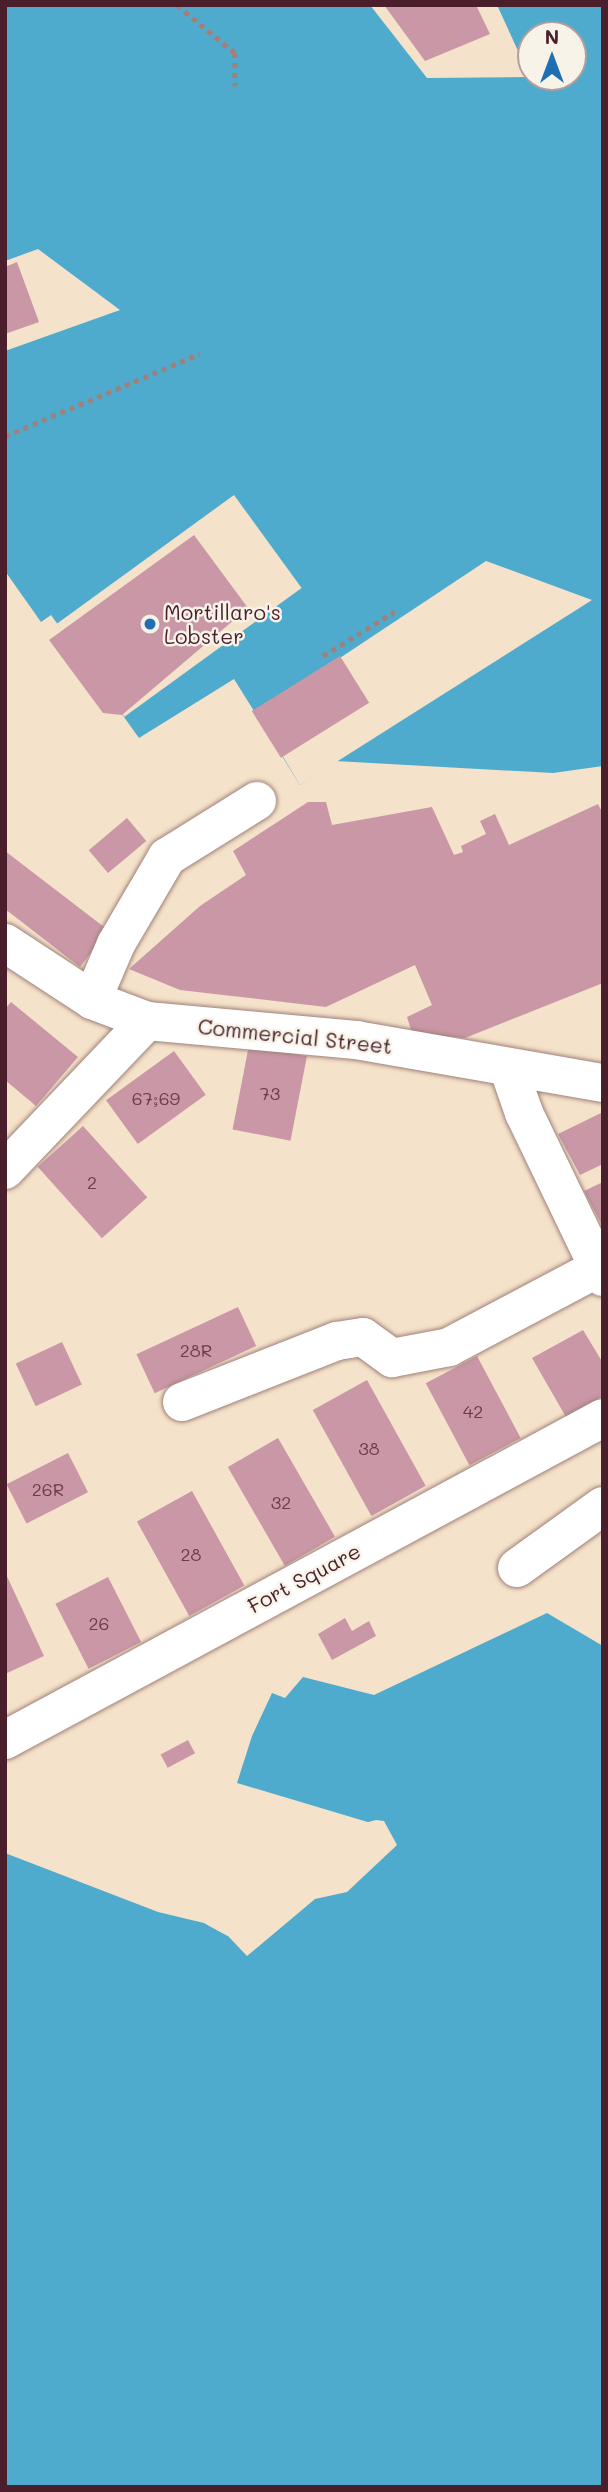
<!DOCTYPE html>
<html>
<head>
<meta charset="utf-8">
<style>
  body { margin:0 }
  #map { position:relative; width:608px; height:2492px; overflow:hidden; background:#f5e2ca; font-family:Mali,sans-serif }
  div>[style] { position:absolute }
  [style*='--x'] { left:calc(var(--x)*1px); top:calc(var(--y)*1px); width:calc(var(--w)*1px); rotate:calc(var(--a)*1deg) }
  .water>* { inset:0; background:#4eabcd }
  .pier>* { inset:0; background:#f5e2ca; transform-origin:0 0 }
  .building>* { inset:0; background:#ca97a7; transform-origin:0 0 }
  .path>* { height:4.5px; margin-top:-2.25px; transform-origin:0; background:repeating-linear-gradient(90deg,#a0807a 0 5px,transparent 0 10px) }
  .roads { filter:drop-shadow(0 0 2px #a0807a) drop-shadow(0 0 2px #a0807a) }
  .minor>* { height:38px; margin:-19px; padding:0 19px; transform-origin:19px; border-radius:19px; background:#fff }
  .dots>* { width:19px; height:19px; translate:-50% -50%; box-sizing:border-box; border:4px solid #f7f3e8; border-radius:50% }
  span { translate:-50% -50%; white-space:nowrap; text-align:center; line-height:1.15; -webkit-text-stroke:5px #f7f3e8; paint-order:stroke }
  .number-label { font-size:18px; color:#6a3d4a }
  .number-label span { -webkit-text-stroke-width:0 }
  .poi-label { font-size:21px; color:#4a1f2b }
  .left { translate:0 -50%; text-align:left }
  .street-label { font-size:21px; color:#4a1f2b }
  .frame { position:absolute; inset:0; border:7px solid #4a1f2b; pointer-events:none }
  .north { position:absolute; left:517px; top:21px; width:70px; height:70px; box-sizing:border-box; background:#f7f3e8; border:2px solid #b29e9c; border-radius:50%; rotate:0deg; font-size:19px; font-weight:700; line-height:28px; text-align:center; color:#4a1f2b }
  .north::after { content:''; display:block; margin:auto; width:24px; height:32px; background:#1f6fb2; clip-path:polygon(50% 0,100% 100%,50% 72%,0 100%) }
</style>
</head>
<body>
<div id="map">
  <div class="water">
    <i style="clip-path:polygon(evenodd,5px 5px,603px 5px,603px 766px,553px 773px,335px 761px,300px 785px,234px 679px,139px 738px,51px 615px,41px 622px,5px 571px,5px 5px,531px 35px,573px 35px,573px 77px,531px 77px,531px 35px)"></i>
    <i style="clip-path:polygon(547px 1613px,603px 1646px,603px 2487px,5px 2487px,5px 1853px,158px 1912px,204px 1923px,228px 1936px,343px 1869px,374px 1843px,371px 1823px,237px 1783px,252px 1736px,272px 1693px,285px 1698px,303px 1677px,374px 1695px)"></i>
  </div>
  <div class="pier">
    <i style="clip-path:polygon(370px 5px,497px 5px,530px 77px,427px 78px)"></i>
    <i style="clip-path:polygon(38px 249px,120px 310px,5px 351px,5px 261px)"></i>
    <i style="left:234px;top:495px;width:115px;height:219px;rotate:54deg"></i>
    <i style="clip-path:polygon(486px 561px,592px 600px,300px 785px,257px 713px)"></i>
    <i style="clip-path:polygon(376px 1820px,384px 1821px,397px 1845px,347px 1892px,315px 1899px,247px 1956px,228px 1936px,204px 1923px,227px 1932px,293px 1864px,316px 1856px,343px 1865px,370px 1842px,368px 1826px,361px 1824px)"></i>
  </div>
  <div class="building">
    <i style="clip-path:polygon(384px 5px,476px 5px,490px 34px,425px 61px)"></i>
    <i style="clip-path:polygon(17px 262px,39px 322px,5px 334px,5px 267px)"></i>
    <i style="clip-path:polygon(194px 535px,248px 608px,122px 715px,103px 713px,49px 640px)"></i>
    <i style="left:340px;top:656px;width:55px;height:104px;rotate:58deg"></i>
    <i style="clip-path:polygon(308px 802px,326px 802px,332px 825px,432px 807px,454px 855px,463px 852px,461px 846px,486px 834px,480px 821px,495px 814px,509px 845px,598px 804px,603px 814px,603px 983px,465px 1038px,412px 1033px,407px 1017px,432px 1005px,415px 965px,326px 1007px,180px 990px,129px 969px,200px 906px,246px 875px,233px 851px)"></i>
    <i style="left:127px;top:818px;width:30px;height:50px;rotate:50deg"></i>
    <i style="clip-path:polygon(5px 851px,108px 930px,80px 967px,5px 909px)"></i>
    <i style="clip-path:polygon(11px 1002px,78px 1057px,36px 1106px,5px 1080px,5px 1009px)"></i>
    <i style="left:249px;top:1045px;width:59px;height:86px;rotate:11deg"></i>
    <i style="left:174px;top:1051px;width:54px;height:84px;rotate:54deg"></i>
    <i style="clip-path:polygon(601px 1113px,603px 1164px,580px 1175px,558px 1134px)"></i>
    <i style="left:83px;top:1126px;width:96px;height:61px;rotate:48deg"></i>
    <i style="clip-path:polygon(603px 1182px,603px 1227px,584px 1191px)"></i>
    <i style="left:238px;top:1307px;width:43px;height:112px;rotate:65deg"></i>
    <i style="clip-path:polygon(583px 1330px,603px 1363px,603px 1396px,566px 1417px,532px 1358px)"></i>
    <i style="left:62px;top:1342px;width:47px;height:51px;rotate:65deg"></i>
    <i style="left:477px;top:1356px;width:93px;height:58px;rotate:62deg"></i>
    <i style="left:367px;top:1380px;width:121px;height:62px;rotate:61deg"></i>
    <i style="left:278px;top:1438px;width:114px;height:58px;rotate:60deg"></i>
    <i style="left:68px;top:1453px;width:44px;height:69px;rotate:63deg"></i>
    <i style="left:192px;top:1491px;width:108px;height:63px;rotate:61deg"></i>
    <i style="clip-path:polygon(5px 1572px,44px 1656px,5px 1674px)"></i>
    <i style="left:108px;top:1577px;width:73px;height:59px;rotate:63deg"></i>
    <i style="clip-path:polygon(345px 1618px,352px 1631px,369px 1621px,376px 1636px,332px 1660px,318px 1634px)"></i>
    <i style="left:188px;top:1740px;width:15px;height:31px;rotate:62deg"></i>
  </div>
  <div class="path">
    <i style="--x:177;--y:5;--w:75;--a:39.6"></i>
    <i style="--x:235;--y:53;--w:33;--a:90"></i>
    <i style="--x:5;--y:436;--w:211;--a:-22.9"></i>
    <i style="--x:323;--y:656;--w:84;--a:-31.8"></i>
  </div>
  <div class="roads">
    <div class="minor">
      <i style="--x:5;--y:943;--w:104;--a:33.2"></i>
      <i style="--x:92;--y:1000;--w:59;--a:20.9"></i>
      <i style="--x:147;--y:1021;--w:210;--a:5.2"></i>
      <i style="--x:356;--y:1040;--w:251;--a:9.9"></i>
      <i style="--x:92;--y:1000;--w:61;--a:-66.8"></i>
      <i style="--x:116;--y:944;--w:101;--a:-59.6"></i>
      <i style="--x:167;--y:857;--w:106;--a:-31.9"></i>
      <i style="--x:508;--y:1067;--w:49;--a:70.8"></i>
      <i style="--x:524;--y:1113;--w:182;--a:64.3"></i>
      <i style="--x:5;--y:1170;--w:206;--a:-46.4"></i>
      <i style="--x:182;--y:1402;--w:167;--a:-21.5"></i>
      <i style="--x:337;--y:1341;--w:26;--a:-9"></i>
      <i style="--x:363;--y:1337;--w:36;--a:36"></i>
      <i style="--x:392;--y:1358;--w:58;--a:-10.9"></i>
      <i style="--x:449;--y:1347;--w:169;--a:-27.9"></i>
      <i style="--x:517;--y:1568;--w:106;--a:-35.8"></i>
      <i style="--x:5;--y:1740;--w:679;--a:-28.3"></i>
    </div>
  </div>
  <div class="dots">
    <i style="left:150px;top:624px;background:#1f6fb2"></i>
  </div>
  <div class="number-label">
    <span style="left:270px;top:1093px">73</span>
    <span style="left:156px;top:1098px">67;69</span>
    <span style="left:92px;top:1182px">2</span>
    <span style="left:196px;top:1350px">28R</span>
    <span style="left:473px;top:1411px">42</span>
    <span style="left:369px;top:1448px">38</span>
    <span style="left:48px;top:1489px">26R</span>
    <span style="left:281px;top:1502px">32</span>
    <span style="left:191px;top:1554px">28</span>
    <span style="left:99px;top:1623px">26</span>
  </div>
  <div class="poi-label">
    <span class="left" style="left:164px;top:624px">Mortillaro's<br>Lobster</span>
  </div>
  <div class="street-label">
    <span style="left:295px;top:1036px;rotate:6deg">Commercial Street</span>
    <span style="left:304px;top:1578px;rotate:-28deg">Fort Square</span>
  </div>
  <div class="frame"></div>
  <div class="north">N</div>
</div>
</body>
</html>
